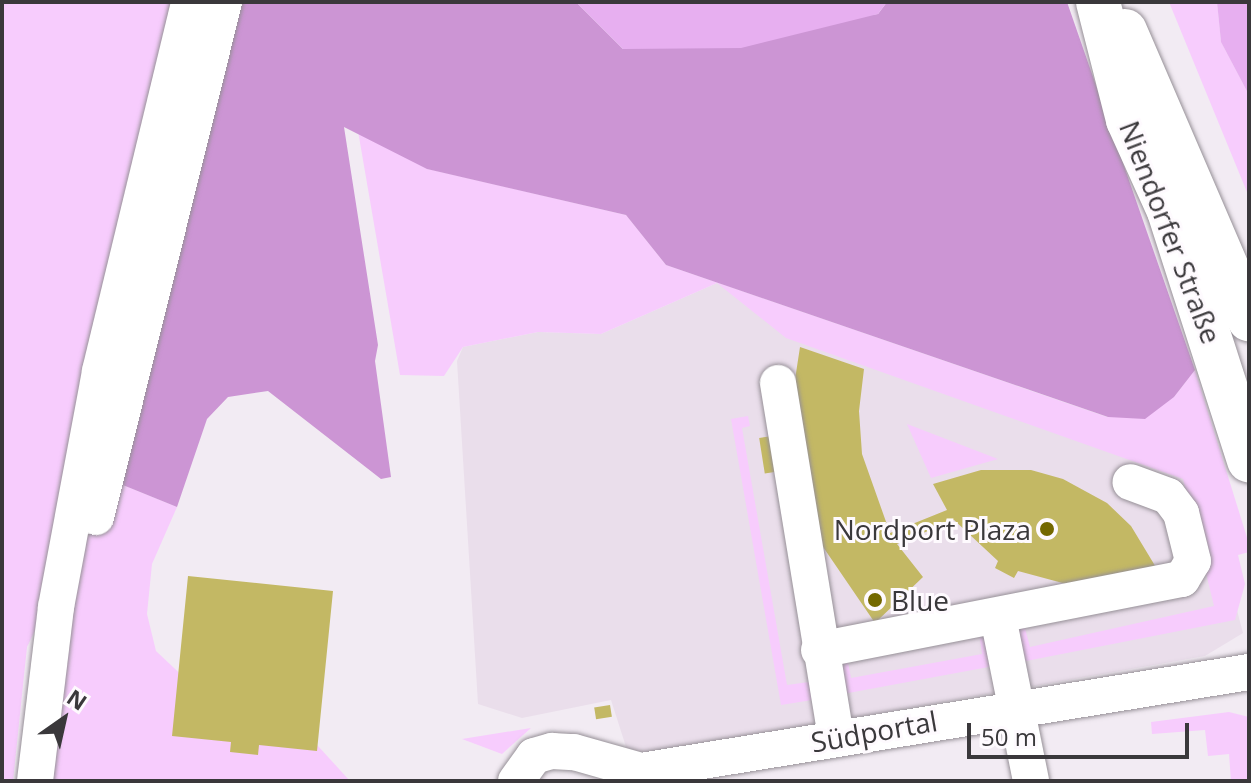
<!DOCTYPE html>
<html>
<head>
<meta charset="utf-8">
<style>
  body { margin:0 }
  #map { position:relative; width:1251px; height:783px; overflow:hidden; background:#f2ebf3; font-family:"Open Sans",sans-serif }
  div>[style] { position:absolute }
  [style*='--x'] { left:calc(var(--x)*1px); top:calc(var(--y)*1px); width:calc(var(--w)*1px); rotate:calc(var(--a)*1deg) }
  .built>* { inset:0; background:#eadeeb }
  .green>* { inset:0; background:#f7ccfd }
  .forest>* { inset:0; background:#cc95d4 }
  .water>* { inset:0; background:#e7aff0 }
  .building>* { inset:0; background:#c3b864; transform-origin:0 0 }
  .roads { filter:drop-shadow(0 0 2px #969097) drop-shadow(0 0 2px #969097) }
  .minor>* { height:36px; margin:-18px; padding:0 18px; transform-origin:18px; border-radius:18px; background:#fff }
  .major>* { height:44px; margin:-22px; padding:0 22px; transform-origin:22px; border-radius:22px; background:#fff }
  .dots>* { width:22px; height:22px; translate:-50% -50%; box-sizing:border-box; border:4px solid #fefafe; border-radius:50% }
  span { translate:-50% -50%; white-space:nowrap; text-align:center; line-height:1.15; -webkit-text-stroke:6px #fefafe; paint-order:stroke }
  .street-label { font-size:28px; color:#3a383b }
  .poi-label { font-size:28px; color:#3a383b }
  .right { translate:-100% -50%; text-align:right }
  .left { translate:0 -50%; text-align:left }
  .frame { position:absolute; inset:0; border:4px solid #3a383b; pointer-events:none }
  .north { position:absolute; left:24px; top:679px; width:80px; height:80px; -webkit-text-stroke:6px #fefafe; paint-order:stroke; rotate:34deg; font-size:22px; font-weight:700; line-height:32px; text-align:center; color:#3a383b }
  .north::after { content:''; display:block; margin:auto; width:28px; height:36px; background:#3a383b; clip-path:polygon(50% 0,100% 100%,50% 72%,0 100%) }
  .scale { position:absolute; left:967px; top:723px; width:222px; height:36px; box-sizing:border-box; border:4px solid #3a383b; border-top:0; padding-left:10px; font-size:24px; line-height:28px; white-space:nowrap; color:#3a383b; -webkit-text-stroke:6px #fefafe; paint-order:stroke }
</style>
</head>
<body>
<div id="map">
  <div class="built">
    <i style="clip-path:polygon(717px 283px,1107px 417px,1145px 419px,1198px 462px,1243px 633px,1205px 656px,647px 754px,627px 750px,611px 700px,522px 718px,478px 704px,457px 361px,463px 347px,538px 332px,601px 334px)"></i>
  </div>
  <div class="green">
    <i style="clip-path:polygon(2px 2px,179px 2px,147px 98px,150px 119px,46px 608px,27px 647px,13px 781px,2px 781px)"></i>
    <i style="clip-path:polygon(1169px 2px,1217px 2px,1221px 42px,1249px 95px,1249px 197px)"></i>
    <i style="clip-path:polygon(358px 131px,428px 169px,626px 215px,666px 265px,1107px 417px,1174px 397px,1195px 370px,1249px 544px,1249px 552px,1238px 555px,1245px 584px,1235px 620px,1021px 662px,1014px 627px,1024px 625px,1030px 647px,1214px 606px,1183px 479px,786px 338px,717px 283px,601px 334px,538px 332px,463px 347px,444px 376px,400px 375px)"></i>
    <i style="clip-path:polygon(109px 373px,113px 481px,177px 507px,152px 564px,147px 614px,156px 651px,191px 684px,308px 735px,350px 781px,45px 781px)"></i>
    <i style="clip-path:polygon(748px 416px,750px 426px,742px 428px,787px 685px,809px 682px,812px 700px,781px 705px,731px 419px)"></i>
    <i style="clip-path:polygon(907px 424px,998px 459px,931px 478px)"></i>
    <i style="clip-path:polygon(988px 632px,994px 666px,843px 694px,837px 659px,847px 657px,851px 678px,982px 654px,979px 634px)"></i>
    <i style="clip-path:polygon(1229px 712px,1249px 717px,1249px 781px,1231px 781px,1229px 754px,1208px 756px,1205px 730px,1152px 734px,1151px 722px)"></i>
    <i style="clip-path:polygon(531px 728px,502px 754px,462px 739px)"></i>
  </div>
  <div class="forest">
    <i style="clip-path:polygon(233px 2px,576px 2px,623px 49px,878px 14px,887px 2px,1067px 2px,1195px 370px,1174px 397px,1145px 419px,1108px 417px,666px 265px,626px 215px,427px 169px,344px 127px,378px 345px,375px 361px,391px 477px,381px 479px,268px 391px,228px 397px,207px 419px,177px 507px,113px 481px)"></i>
  </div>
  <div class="water">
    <i style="clip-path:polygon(576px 2px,887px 2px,878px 14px,741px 48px,623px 49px)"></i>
    <i style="clip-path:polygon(1217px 2px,1249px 2px,1249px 95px,1221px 42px)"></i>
  </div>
  <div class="building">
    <i style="clip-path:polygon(800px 347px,864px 369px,859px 411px,862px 454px,890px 533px,947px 510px,933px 484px,981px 470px,1031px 470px,1063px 479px,1107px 503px,1131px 526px,1157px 569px,1070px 585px,1018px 571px,1014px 578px,995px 568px,998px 561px,954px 520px,897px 544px,923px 577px,875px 623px,819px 541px,794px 386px)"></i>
    <i style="left:772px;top:436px;width:36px;height:13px;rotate:81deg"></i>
    <i style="clip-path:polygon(188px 576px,333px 591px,317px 751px,259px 745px,258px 755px,230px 752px,231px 742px,172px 736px)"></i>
    <i style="left:610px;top:705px;width:12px;height:16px;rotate:81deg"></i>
  </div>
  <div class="roads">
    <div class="minor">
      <i style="--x:778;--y:383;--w:360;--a:80.7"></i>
      <i style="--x:96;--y:517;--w:531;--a:-76.04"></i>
      <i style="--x:998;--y:617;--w:167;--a:78.6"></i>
      <i style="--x:819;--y:650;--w:370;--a:-11.1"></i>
      <i style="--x:1182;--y:579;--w:21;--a:-59"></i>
      <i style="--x:1193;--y:561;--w:49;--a:-104"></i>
      <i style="--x:1181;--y:513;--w:21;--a:-127"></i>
      <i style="--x:1168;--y:496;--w:40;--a:-159.8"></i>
      <i style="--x:35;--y:781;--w:175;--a:-83.1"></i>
      <i style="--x:56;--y:607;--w:240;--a:-79.4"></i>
      <i style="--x:100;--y:371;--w:380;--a:-76.4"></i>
      <i style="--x:516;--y:781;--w:31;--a:-54"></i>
      <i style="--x:534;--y:756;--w:19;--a:-16"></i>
      <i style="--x:552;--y:751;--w:22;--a:3"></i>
      <i style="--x:574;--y:752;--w:70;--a:15.8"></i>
      <i style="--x:641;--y:771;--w:616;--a:-9.25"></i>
    </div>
    <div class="major">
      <i style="--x:1098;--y:2;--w:122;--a:75.7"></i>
      <i style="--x:1128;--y:120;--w:100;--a:65.7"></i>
      <i style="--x:1169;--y:211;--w:262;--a:72.2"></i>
      <i style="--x:1125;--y:31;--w:314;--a:66.7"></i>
    </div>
  </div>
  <div class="dots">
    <i style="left:1047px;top:529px;background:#746800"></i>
    <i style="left:875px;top:600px;background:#746800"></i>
  </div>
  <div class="street-label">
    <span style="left:1171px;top:232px;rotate:69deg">Niendorfer Straße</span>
    <span style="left:874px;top:731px;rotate:-10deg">Südportal</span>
  </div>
  <div class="poi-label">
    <span class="right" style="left:1031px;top:529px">Nordport Plaza</span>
    <span class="left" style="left:891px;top:600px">Blue</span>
  </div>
  <div class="frame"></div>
  <div class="north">N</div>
  <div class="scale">50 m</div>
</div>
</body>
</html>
